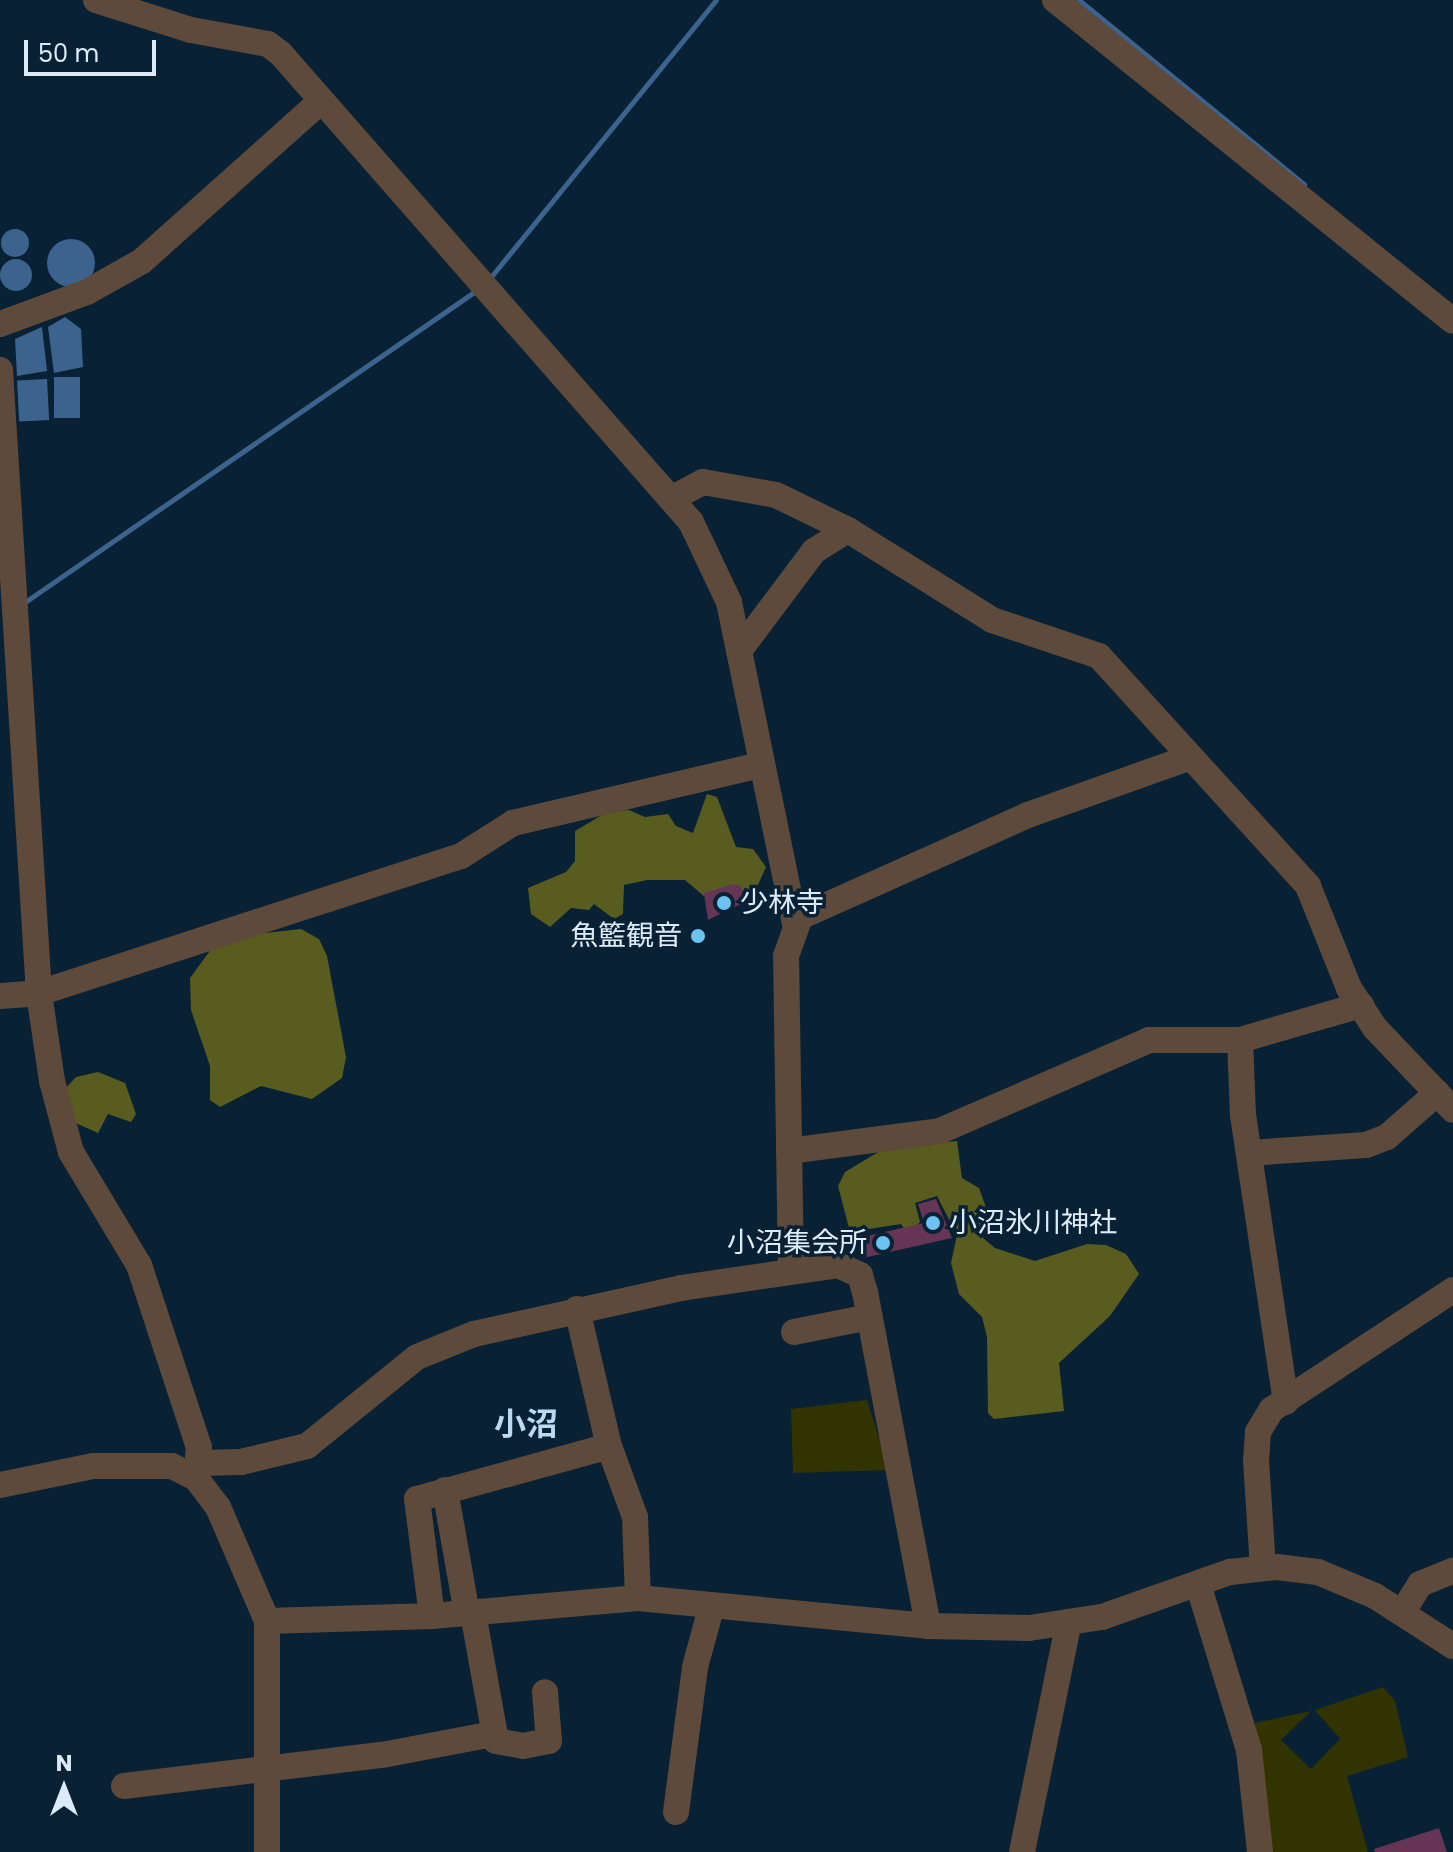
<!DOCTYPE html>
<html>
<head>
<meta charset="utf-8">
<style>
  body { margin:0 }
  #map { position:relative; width:1453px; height:1852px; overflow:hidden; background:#092134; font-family:Poppins,"Noto Sans JP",sans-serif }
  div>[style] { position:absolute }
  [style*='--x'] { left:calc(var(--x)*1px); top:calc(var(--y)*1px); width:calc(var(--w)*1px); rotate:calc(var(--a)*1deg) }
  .green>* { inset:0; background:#323400 }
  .forest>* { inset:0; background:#595c1f }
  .water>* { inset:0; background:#3c638e; transform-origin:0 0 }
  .round { border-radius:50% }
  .stream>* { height:5px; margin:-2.5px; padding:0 2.5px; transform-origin:2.5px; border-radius:2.5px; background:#3c638e }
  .building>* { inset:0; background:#663555 }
  .minor>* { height:26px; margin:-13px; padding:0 13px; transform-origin:13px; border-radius:13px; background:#5e4a3a }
  .dots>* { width:22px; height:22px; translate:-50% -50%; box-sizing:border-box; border:4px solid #092134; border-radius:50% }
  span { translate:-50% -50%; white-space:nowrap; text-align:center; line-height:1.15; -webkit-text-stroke:7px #092134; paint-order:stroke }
  .poi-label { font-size:28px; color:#ddebf8 }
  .left { translate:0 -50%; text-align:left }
  .right { translate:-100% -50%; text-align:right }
  .quarter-label { font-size:32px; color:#bcd9f3; font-weight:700 }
  .north { position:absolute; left:24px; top:1748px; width:80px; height:80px; -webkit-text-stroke:6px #092134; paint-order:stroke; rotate:0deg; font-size:22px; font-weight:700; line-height:32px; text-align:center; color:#ddebf8 }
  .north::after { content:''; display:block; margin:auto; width:28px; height:36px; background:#ddebf8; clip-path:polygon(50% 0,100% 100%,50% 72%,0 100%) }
  .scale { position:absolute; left:24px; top:40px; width:132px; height:36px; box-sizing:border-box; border:4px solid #ddebf8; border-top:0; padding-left:10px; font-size:24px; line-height:28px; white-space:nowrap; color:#ddebf8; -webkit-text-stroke:6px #092134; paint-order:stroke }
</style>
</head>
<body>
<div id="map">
  <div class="green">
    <i style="clip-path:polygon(867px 1400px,889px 1470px,793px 1473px,791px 1409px)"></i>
    <i style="clip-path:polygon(1383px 1687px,1395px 1701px,1408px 1757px,1347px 1776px,1368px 1852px,1267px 1852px,1255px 1723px,1311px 1711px,1281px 1740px,1311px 1769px,1340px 1739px,1315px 1710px)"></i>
  </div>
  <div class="forest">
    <i style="clip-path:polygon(707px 794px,717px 797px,736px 847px,753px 849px,766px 867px,756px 889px,705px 897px,685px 880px,647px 880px,624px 885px,623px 914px,614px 919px,594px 904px,589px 910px,571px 908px,550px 927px,531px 914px,528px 888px,566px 872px,575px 861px,575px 831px,607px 812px,629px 810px,645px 817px,668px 814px,676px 826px,693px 833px)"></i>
    <i style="clip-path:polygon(301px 929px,319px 939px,327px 956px,346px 1057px,342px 1078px,312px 1099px,261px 1086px,220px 1107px,210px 1100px,210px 1066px,191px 1010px,190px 978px,212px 948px,247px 935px)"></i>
    <i style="clip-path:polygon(98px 1072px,125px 1083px,136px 1114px,131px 1122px,108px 1114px,98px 1133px,71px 1121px,64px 1090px,76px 1077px)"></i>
    <i style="clip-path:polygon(957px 1141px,962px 1178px,979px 1188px,988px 1213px,983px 1238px,995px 1248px,1035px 1261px,1087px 1244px,1106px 1245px,1126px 1254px,1139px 1274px,1110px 1316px,1059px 1363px,1064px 1411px,994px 1419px,988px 1413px,987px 1337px,982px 1317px,959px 1294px,951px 1263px,957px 1235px,937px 1196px,915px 1203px,920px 1222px,908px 1234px,901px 1224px,850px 1232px,838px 1186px,845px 1172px,885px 1148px)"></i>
  </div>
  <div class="water">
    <i class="round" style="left:1px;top:229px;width:28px;height:28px"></i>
    <i class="round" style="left:47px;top:239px;width:48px;height:48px"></i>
    <i class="round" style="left:0;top:259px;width:32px;height:32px"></i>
    <i style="clip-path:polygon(65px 317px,81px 329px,83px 367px,54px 373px,48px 327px)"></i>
    <i style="clip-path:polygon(42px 327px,47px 371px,17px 376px,15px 339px)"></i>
    <i style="left:54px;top:377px;width:26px;height:41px"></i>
    <i style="left:47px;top:379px;width:41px;height:30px;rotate:87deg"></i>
  </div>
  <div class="stream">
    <i style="--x:1079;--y:0;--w:291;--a:39.3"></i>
    <i style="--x:490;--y:278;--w:358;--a:-50.9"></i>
    <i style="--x:25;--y:602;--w:549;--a:-34.62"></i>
  </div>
  <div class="building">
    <i style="clip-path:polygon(733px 884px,741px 886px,745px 902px,708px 920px,704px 893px)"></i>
    <i style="clip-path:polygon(936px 1199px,952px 1238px,863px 1258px,858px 1238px,924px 1223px,918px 1204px)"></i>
    <i style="clip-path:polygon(1439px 1828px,1447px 1852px,1375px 1852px,1374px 1849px)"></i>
  </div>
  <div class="minor">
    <i style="--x:96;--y:0;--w:100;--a:17.5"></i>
    <i style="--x:191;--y:30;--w:78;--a:10.3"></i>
    <i style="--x:268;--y:44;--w:16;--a:38"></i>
    <i style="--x:281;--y:54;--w:622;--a:48.78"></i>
    <i style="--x:691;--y:522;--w:89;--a:64.6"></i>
    <i style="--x:729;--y:602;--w:329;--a:78.4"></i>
    <i style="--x:1055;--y:0;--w:511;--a:38.89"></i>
    <i style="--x:0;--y:324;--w:93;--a:-20.2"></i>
    <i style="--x:87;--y:292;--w:63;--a:-29.4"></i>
    <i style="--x:142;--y:261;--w:240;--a:-41.8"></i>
    <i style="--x:0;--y:370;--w:624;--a:86.42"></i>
    <i style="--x:39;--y:993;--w:89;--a:81.6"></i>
    <i style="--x:52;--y:1081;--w:73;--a:75"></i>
    <i style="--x:71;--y:1152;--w:132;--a:59"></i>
    <i style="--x:139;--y:1265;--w:192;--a:71.8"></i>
    <i style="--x:199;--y:1447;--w:31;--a:96"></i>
    <i style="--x:671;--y:499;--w:36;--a:-28"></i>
    <i style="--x:703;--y:482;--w:74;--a:10.1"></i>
    <i style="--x:776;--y:495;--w:80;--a:25.9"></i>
    <i style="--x:848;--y:530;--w:170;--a:32"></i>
    <i style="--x:992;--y:620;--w:113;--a:18.6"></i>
    <i style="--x:1099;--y:656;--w:311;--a:47.7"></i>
    <i style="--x:1308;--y:886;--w:110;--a:68.1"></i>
    <i style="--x:1349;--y:988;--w:48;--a:57"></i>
    <i style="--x:1375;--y:1028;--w:113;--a:46.4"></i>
    <i style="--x:739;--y:651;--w:125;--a:-53.1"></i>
    <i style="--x:814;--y:551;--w:40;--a:-32"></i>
    <i style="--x:0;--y:996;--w:39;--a:-4"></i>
    <i style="--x:39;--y:993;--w:444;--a:-18"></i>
    <i style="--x:461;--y:856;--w:62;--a:-32.4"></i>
    <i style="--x:513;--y:823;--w:255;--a:-13.2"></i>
    <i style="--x:1240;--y:1040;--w:75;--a:87.7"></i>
    <i style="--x:1243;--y:1115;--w:290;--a:81.5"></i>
    <i style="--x:789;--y:1151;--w:152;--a:-7.5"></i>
    <i style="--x:940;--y:1131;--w:228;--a:-23.5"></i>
    <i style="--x:1149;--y:1040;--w:91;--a:0"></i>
    <i style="--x:1240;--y:1040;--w:126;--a:-16.1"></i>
    <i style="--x:1249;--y:1153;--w:117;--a:-3.9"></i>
    <i style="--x:1366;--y:1145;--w:22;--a:-21"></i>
    <i style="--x:1387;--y:1137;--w:67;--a:-41.3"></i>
    <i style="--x:791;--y:1271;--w:315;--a:-90.9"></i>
    <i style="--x:786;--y:956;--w:41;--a:-70.3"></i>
    <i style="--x:800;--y:917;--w:250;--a:-24.1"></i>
    <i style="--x:1028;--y:815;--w:170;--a:-19.6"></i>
    <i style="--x:577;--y:1309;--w:141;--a:76.9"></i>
    <i style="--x:609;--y:1446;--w:76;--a:69.9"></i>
    <i style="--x:635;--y:1517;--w:81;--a:87.9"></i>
    <i style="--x:794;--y:1332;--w:77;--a:-11.2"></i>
    <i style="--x:200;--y:1463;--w:41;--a:-1.4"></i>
    <i style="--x:241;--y:1462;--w:68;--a:-13.6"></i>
    <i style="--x:307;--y:1446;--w:141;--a:-39"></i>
    <i style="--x:417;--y:1357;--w:61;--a:-22"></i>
    <i style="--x:474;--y:1334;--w:212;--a:-12.5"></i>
    <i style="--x:681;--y:1288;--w:159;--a:-8.3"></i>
    <i style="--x:838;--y:1265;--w:24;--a:24"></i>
    <i style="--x:860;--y:1275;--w:18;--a:74"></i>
    <i style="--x:865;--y:1292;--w:340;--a:79.3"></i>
    <i style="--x:0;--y:1485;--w:95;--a:-11.5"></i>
    <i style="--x:93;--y:1466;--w:79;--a:0"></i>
    <i style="--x:172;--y:1466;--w:27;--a:27"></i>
    <i style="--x:196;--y:1478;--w:36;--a:53"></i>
    <i style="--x:218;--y:1507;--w:124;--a:66.7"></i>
    <i style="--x:267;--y:1621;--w:231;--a:90"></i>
    <i style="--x:445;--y:1490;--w:125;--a:79.9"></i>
    <i style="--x:1263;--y:1568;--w:107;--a:-93.7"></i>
    <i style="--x:1256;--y:1461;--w:29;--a:-86"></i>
    <i style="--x:1258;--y:1432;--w:26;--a:-59"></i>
    <i style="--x:1271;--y:1410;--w:218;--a:-33.4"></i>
    <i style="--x:1198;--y:1584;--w:174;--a:72.9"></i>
    <i style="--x:1249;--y:1750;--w:103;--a:83.8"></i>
    <i style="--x:473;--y:1613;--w:130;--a:79.8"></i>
    <i style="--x:496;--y:1741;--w:27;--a:10"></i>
    <i style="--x:523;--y:1746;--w:26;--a:-11"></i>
    <i style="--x:549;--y:1741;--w:49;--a:-94.7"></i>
    <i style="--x:1402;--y:1613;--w:34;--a:-58"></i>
    <i style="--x:1420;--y:1584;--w:35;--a:-22"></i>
    <i style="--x:432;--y:1616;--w:118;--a:-97.3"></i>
    <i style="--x:417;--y:1499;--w:199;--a:-15.4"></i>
    <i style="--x:267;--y:1621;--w:165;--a:-1.7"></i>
    <i style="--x:432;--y:1616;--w:207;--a:-5"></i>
    <i style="--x:638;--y:1598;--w:291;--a:5.5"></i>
    <i style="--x:928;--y:1626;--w:101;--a:1.1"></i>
    <i style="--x:1029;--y:1628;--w:74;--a:-8.6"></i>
    <i style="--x:1102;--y:1617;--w:136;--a:-19.4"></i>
    <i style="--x:1230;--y:1572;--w:47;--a:-6.1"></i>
    <i style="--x:1277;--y:1567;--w:41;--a:7"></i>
    <i style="--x:1318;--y:1572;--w:62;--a:22.8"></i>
    <i style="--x:1375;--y:1596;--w:93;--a:32.7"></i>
    <i style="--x:124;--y:1786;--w:260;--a:-6.9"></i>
    <i style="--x:382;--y:1755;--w:113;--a:-10.7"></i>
    <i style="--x:676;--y:1812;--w:146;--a:-82.5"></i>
    <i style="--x:695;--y:1667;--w:64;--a:-74.7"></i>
    <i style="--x:1022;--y:1852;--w:235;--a:-78.5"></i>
  </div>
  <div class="dots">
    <i style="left:724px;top:903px;background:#6cc3f2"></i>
    <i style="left:698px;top:936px;background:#6cc3f2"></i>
    <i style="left:933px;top:1223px;background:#6cc3f2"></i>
    <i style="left:883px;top:1243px;background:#6cc3f2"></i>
  </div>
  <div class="poi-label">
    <span class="left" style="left:740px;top:903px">少林寺</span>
    <span class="right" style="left:682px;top:936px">魚籃観音</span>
    <span class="left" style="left:949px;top:1223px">小沼氷川神社</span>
    <span class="right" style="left:867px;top:1243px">小沼集会所</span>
  </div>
  <div class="quarter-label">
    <span style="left:526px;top:1424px">小沼</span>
  </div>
  <div class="north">N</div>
  <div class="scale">50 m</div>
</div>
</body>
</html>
